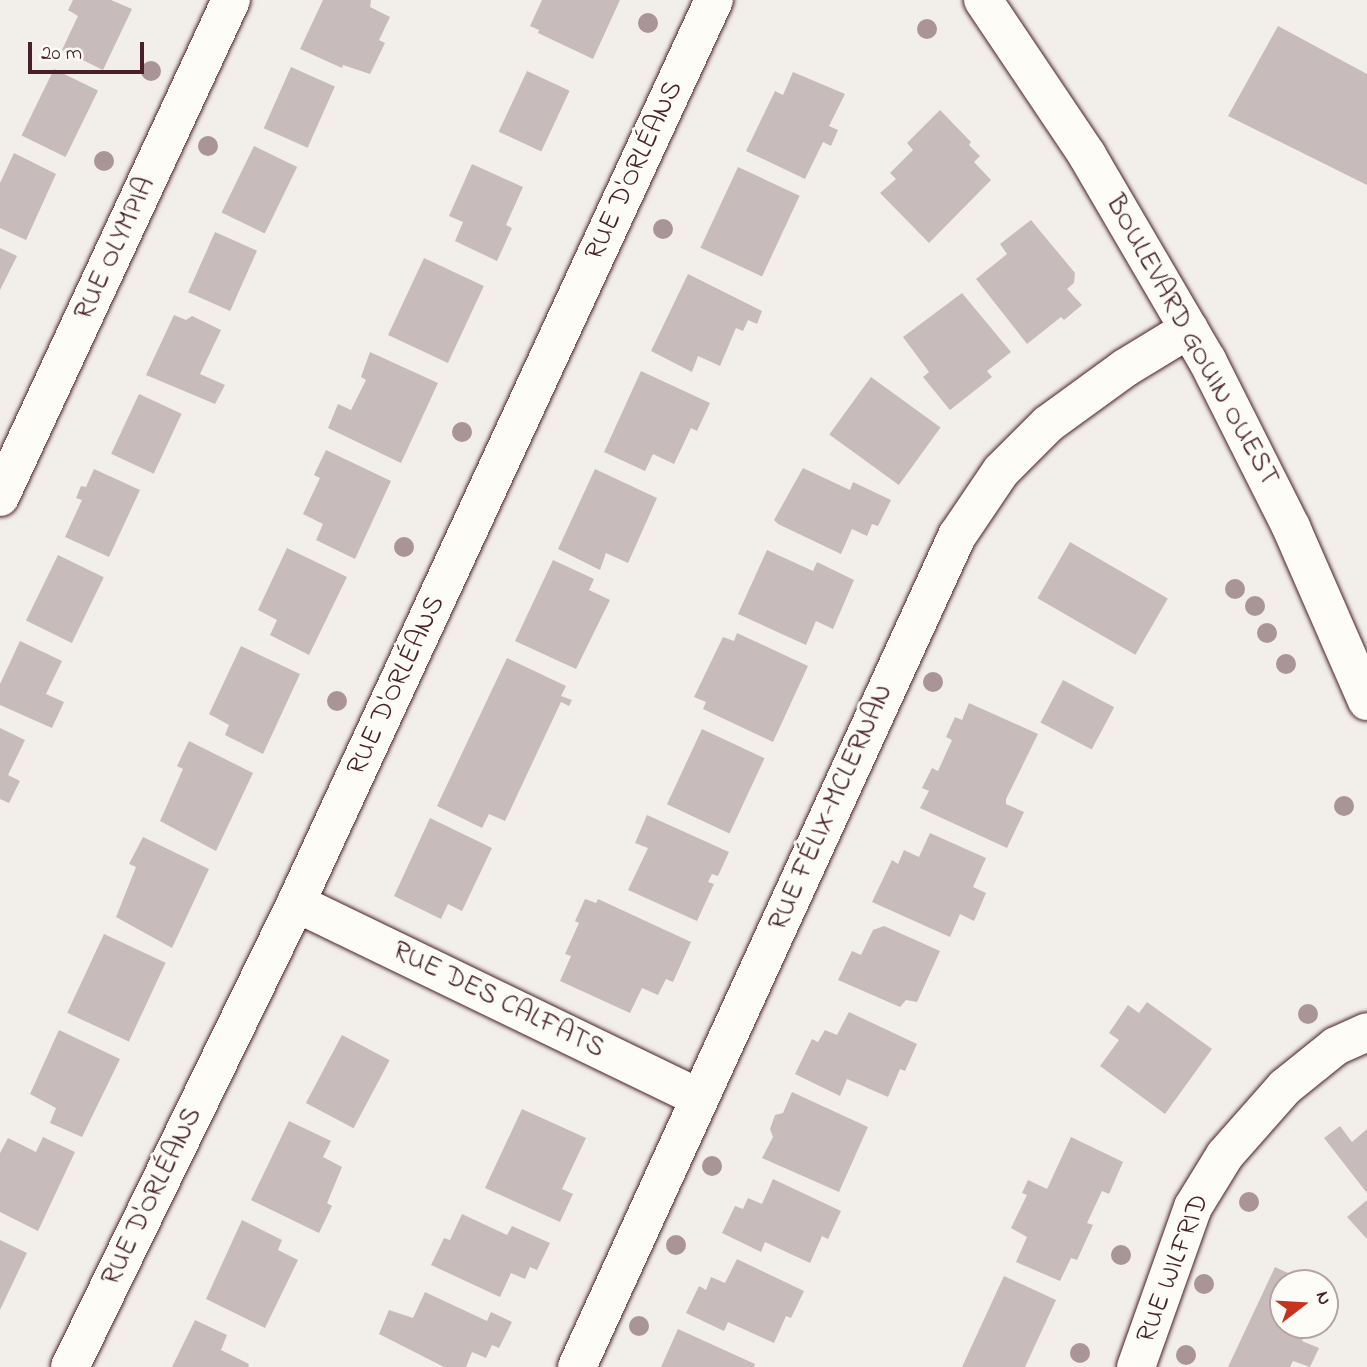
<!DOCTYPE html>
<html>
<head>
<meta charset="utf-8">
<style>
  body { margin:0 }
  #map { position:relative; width:1367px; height:1367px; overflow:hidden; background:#f2efeb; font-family:"Indie Flower",sans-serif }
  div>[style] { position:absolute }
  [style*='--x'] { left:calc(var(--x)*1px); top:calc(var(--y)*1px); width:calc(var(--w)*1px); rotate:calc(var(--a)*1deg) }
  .building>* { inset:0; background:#c8bbbb; transform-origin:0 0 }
  .roads { filter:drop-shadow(0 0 2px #4a1f2b) drop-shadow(0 0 2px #4a1f2b) }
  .minor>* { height:38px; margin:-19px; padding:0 19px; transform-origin:19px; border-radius:19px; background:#fdfcf7 }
  .major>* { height:38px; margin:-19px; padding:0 19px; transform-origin:19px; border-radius:19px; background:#fdfcf7 }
  .trees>* { width:20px; height:20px; margin:-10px; border-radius:50%; background:#a99598 }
  span { translate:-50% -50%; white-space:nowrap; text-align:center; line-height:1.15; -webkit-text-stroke:6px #fdfcf7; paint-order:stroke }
  .street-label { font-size:28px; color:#4a1f2b }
  .north { position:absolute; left:1269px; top:1269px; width:70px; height:70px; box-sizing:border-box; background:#fdfcf7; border:2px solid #b5a4a5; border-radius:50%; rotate:73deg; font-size:19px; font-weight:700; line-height:28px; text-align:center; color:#4a1f2b }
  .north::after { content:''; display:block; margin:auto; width:24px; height:32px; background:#c8321e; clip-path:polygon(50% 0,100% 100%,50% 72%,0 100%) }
  .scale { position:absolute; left:28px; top:42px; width:116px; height:32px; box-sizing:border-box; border:4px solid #4a1f2b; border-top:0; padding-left:9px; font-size:21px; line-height:24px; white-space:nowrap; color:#4a1f2b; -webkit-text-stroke:5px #fdfcf7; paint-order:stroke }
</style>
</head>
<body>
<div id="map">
  <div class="building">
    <i style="clip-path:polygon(73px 0,111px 0,132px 9px,103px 70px,62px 50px,78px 16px,68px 10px)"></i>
    <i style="clip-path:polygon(323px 0,371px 0,370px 7px,390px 17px,379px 40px,385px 43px,370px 74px,343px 65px,342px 68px,300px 49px)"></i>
    <i style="clip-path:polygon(542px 0,620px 0,593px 59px,538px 33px,539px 30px,530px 26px)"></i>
    <i style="clip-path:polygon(1278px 26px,1367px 74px,1367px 185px,1228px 116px)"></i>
    <i style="left:291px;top:67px;width:48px;height:67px;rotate:24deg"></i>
    <i style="left:54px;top:69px;width:49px;height:74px;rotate:26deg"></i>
    <i style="left:527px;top:71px;width:47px;height:67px;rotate:25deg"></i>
    <i style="clip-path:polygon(793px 72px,845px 94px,829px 126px,838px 130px,831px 146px,823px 142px,805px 179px,746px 151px,775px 91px,783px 95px)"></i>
    <i style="clip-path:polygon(940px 110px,971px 142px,969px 145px,980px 156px,974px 162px,991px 180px,929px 243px,880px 193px,896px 179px,890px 173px,913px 150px,907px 143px)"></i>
    <i style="left:254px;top:146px;width:48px;height:74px;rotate:26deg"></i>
    <i style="clip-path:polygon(14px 153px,56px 174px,26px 240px,0 228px,0 183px)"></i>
    <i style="clip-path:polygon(472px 164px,523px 187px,506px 225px,512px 228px,497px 261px,455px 241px,463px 222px,449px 216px)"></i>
    <i style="left:738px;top:167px;width:68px;height:89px;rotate:25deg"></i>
    <i style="clip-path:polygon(1031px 220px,1075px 273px,1074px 283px,1067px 289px,1082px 305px,1064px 320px,1061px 317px,1027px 344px,976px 279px,1007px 254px,1000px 244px)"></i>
    <i style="left:215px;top:232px;width:46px;height:66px;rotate:24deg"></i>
    <i style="clip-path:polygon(0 248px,17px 256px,0 290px)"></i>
    <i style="left:424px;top:258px;width:66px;height:85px;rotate:25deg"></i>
    <i style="clip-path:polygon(688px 274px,762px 311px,757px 324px,748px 320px,743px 331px,736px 328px,720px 366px,698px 356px,692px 372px,651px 351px)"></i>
    <i style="clip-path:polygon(962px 293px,1011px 352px,987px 371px,992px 377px,950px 410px,923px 377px,929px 372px,903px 337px)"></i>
    <i style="clip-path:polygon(174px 315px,186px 320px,192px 316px,221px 330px,200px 374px,225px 385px,215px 404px,146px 375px)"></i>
    <i style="clip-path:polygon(370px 352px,438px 383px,401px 463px,328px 428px,338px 404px,351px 410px,366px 380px,361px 377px)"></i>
    <i style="clip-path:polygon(641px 371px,710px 403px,697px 431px,691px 428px,674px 464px,653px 454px,645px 471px,604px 452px)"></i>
    <i style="left:871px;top:377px;width:86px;height:71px;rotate:36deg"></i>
    <i style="left:139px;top:394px;width:47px;height:66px;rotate:25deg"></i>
    <i style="clip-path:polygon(326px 450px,391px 481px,355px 559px,316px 540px,323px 524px,303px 514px,320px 478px,314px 475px)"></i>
    <i style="clip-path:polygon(803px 468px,850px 490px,853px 482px,891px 500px,878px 526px,872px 524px,867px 536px,852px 529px,841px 554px,778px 524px,774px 520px)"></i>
    <i style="clip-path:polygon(94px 469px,140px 490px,109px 557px,65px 537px,82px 500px,76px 498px,81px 486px,86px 487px)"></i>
    <i style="clip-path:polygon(595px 469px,657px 498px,628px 563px,606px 553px,600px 570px,558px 549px)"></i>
    <i style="left:1070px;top:542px;width:113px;height:65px;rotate:30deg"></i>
    <i style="clip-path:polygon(287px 548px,347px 577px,309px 655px,270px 635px,277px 620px,258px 610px)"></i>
    <i style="clip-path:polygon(767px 550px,813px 571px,817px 562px,854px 580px,833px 629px,816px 621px,806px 645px,738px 614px)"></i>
    <i style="left:58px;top:555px;width:51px;height:73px;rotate:26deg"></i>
    <i style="clip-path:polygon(553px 560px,594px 579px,589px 590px,610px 600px,576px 669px,515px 641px)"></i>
    <i style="clip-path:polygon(737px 633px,808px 666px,773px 742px,703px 709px,706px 702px,694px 697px,723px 637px,734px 641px)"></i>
    <i style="clip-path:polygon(20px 641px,62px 661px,46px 694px,64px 702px,52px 728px,0 705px,0 684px)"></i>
    <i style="clip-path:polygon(241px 646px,300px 674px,263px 754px,225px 735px,229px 725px,209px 714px)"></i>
    <i style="clip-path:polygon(507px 658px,566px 686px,561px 696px,572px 700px,569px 706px,561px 702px,505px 821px,489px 814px,482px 828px,437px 806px)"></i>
    <i style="left:1063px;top:680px;width:58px;height:48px;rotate:28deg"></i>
    <i style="clip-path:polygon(969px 703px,1038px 734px,1006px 799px,1006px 804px,1024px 812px,1007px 848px,920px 808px,929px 791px,922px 788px,932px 768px,938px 771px,952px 740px,946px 737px,955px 717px,962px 720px)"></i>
    <i style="clip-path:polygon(0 728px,25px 740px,8px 775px,20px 781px,9px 803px,0 799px)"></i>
    <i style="left:702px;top:729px;width:69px;height:83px;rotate:25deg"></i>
    <i style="clip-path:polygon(189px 741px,253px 773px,216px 851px,160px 821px,183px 769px,177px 766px)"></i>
    <i style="clip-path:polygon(647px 815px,729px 852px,718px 876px,712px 874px,708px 882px,714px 884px,697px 921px,628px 890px,648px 848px,635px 843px)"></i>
    <i style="clip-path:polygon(430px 818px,492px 848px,462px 911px,448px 904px,441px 919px,394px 896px)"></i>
    <i style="clip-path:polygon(930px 833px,986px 858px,973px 887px,986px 893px,974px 921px,960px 914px,950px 937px,872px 902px,892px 860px,898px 864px,904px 850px,919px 857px)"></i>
    <i style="clip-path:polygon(143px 837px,209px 869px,172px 948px,116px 917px,136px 867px,129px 864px)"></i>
    <i style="clip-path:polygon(585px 899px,596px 903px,598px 899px,691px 942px,673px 982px,666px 979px,658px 995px,642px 988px,630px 1013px,560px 981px,571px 956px,565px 954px,579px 923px,575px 921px)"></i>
    <i style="clip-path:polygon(884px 926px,940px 951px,917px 1002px,906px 1000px,900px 1007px,838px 980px,852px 951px,861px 955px,873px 930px)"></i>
    <i style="left:104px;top:934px;width:68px;height:87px;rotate:25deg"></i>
    <i style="clip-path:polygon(1147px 1002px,1212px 1049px,1165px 1114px,1100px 1066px,1119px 1040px,1109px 1033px,1128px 1005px,1139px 1013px)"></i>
    <i style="clip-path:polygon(849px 1012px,917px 1044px,905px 1071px,900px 1069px,888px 1097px,847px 1079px,840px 1096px,795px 1074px,812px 1039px,818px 1042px,825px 1030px,837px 1035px)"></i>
    <i style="clip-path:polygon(59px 1030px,120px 1059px,82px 1137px,50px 1123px,56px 1108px,30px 1094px)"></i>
    <i style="left:342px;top:1035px;width:54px;height:77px;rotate:28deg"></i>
    <i style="clip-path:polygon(792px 1092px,868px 1127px,839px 1192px,762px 1158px,773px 1137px,770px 1129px,775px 1115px,783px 1113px)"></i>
    <i style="clip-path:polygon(522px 1109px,586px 1138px,562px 1189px,573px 1194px,560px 1222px,485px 1188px)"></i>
    <i style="clip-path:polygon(289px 1121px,331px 1141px,323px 1157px,342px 1167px,327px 1203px,332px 1206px,319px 1233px,251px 1200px)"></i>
    <i style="clip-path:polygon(1340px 1126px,1352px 1142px,1367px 1129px,1367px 1193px,1324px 1138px)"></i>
    <i style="clip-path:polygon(43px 1137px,75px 1152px,38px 1231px,0 1212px,0 1153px,8px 1138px,36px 1152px)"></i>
    <i style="clip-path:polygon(1071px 1137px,1123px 1162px,1109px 1194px,1102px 1191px,1087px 1223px,1093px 1225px,1077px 1260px,1071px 1258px,1060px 1281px,1016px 1262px,1027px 1237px,1011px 1228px,1027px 1195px,1022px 1193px,1028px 1180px,1047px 1189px)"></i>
    <i style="clip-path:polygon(773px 1179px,841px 1211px,828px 1239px,822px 1236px,810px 1263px,765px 1242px,761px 1252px,722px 1233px,735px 1206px,743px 1209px,748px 1198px,762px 1204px)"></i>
    <i style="clip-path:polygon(1367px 1200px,1367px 1239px,1347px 1217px)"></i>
    <i style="clip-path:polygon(462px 1214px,507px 1235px,512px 1226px,550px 1243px,537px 1270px,530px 1267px,525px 1279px,511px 1273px,500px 1297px,431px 1265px,444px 1238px,450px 1240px)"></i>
    <i style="clip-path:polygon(242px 1220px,282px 1240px,278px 1250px,298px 1260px,265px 1328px,206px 1299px)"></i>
    <i style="clip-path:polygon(0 1240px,27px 1253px,0 1310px)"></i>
    <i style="clip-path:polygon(737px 1259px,804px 1291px,791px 1318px,786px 1316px,774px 1343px,728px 1322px,724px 1331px,686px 1313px,699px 1286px,706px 1290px,711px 1277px,725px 1283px)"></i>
    <i style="clip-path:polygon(1275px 1267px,1310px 1283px,1283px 1283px,1283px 1325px,1309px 1325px,1302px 1341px,1319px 1348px,1310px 1367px,1293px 1361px,1290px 1367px,1228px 1367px)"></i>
    <i style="clip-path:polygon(1004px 1276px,1056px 1300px,1025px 1367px,962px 1367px)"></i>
    <i style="clip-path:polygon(425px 1292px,487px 1321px,491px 1312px,512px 1322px,499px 1348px,492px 1345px,486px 1358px,472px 1352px,466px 1367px,444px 1367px,379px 1334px,389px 1310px,413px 1318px)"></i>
    <i style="clip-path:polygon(195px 1320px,227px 1335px,221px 1350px,249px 1364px,248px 1367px,172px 1367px)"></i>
    <i style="clip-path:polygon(678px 1329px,755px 1364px,754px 1367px,661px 1367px)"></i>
  </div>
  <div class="roads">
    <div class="minor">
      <i style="--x:0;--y:497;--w:548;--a:-65.07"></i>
      <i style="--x:296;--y:903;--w:448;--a:25.8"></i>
      <i style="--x:70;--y:1367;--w:516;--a:-64.03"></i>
      <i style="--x:296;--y:903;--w:995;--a:-65.16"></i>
      <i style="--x:577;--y:1367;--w:914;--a:-65.43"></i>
      <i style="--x:957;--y:536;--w:78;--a:-55.9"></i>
      <i style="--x:1001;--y:471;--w:66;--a:-45"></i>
      <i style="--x:1048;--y:424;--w:95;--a:-36"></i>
      <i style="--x:1125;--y:368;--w:75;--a:-31.4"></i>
      <i style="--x:1136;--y:1367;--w:170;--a:-70.4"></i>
      <i style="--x:1193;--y:1207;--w:61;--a:-58.4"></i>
      <i style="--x:1225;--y:1155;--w:91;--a:-48.6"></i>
      <i style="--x:1285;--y:1087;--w:65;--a:-38.8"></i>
      <i style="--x:1336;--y:1046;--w:34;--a:-24"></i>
    </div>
    <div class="major">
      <i style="--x:983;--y:0;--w:187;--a:56.1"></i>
      <i style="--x:1087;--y:155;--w:238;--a:59.7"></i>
      <i style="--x:1207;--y:360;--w:187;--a:63.3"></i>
      <i style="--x:1291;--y:527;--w:190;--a:66.4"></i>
    </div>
  </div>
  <div class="trees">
    <i style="left:648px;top:23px"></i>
    <i style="left:927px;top:29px"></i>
    <i style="left:151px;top:71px"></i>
    <i style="left:208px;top:146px"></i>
    <i style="left:104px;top:161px"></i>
    <i style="left:663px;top:229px"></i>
    <i style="left:462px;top:432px"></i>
    <i style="left:404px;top:547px"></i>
    <i style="left:1235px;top:589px"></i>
    <i style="left:1255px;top:606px"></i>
    <i style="left:1267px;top:633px"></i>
    <i style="left:1286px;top:664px"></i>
    <i style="left:933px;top:682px"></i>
    <i style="left:337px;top:701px"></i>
    <i style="left:1344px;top:806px"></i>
    <i style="left:1308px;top:1014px"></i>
    <i style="left:712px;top:1166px"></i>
    <i style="left:1249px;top:1202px"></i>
    <i style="left:676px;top:1245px"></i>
    <i style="left:1121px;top:1255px"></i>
    <i style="left:1204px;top:1284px"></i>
    <i style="left:639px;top:1326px"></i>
    <i style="left:1080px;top:1353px"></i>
    <i style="left:1186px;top:1355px"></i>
  </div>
  <div class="street-label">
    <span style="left:635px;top:171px;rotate:-65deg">RUE D'ORLÉANS</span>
    <span style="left:116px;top:249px;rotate:-65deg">RUE OLYMPIA</span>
    <span style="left:1191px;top:341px;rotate:61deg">BOULEVARD GOUIN OUEST</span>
    <span style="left:397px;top:686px;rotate:-65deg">RUE D'ORLÉANS</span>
    <span style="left:832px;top:808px;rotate:-66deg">RUE FÉLIX-MCLERNAN</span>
    <span style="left:498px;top:1001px;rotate:26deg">RUE DES CALFATS</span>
    <span style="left:153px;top:1197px;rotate:-64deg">RUE D'ORLÉANS</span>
    <span style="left:1174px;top:1269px;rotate:-69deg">RUE WILFRID</span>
  </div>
  <div class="north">N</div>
  <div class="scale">20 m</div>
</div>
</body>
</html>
